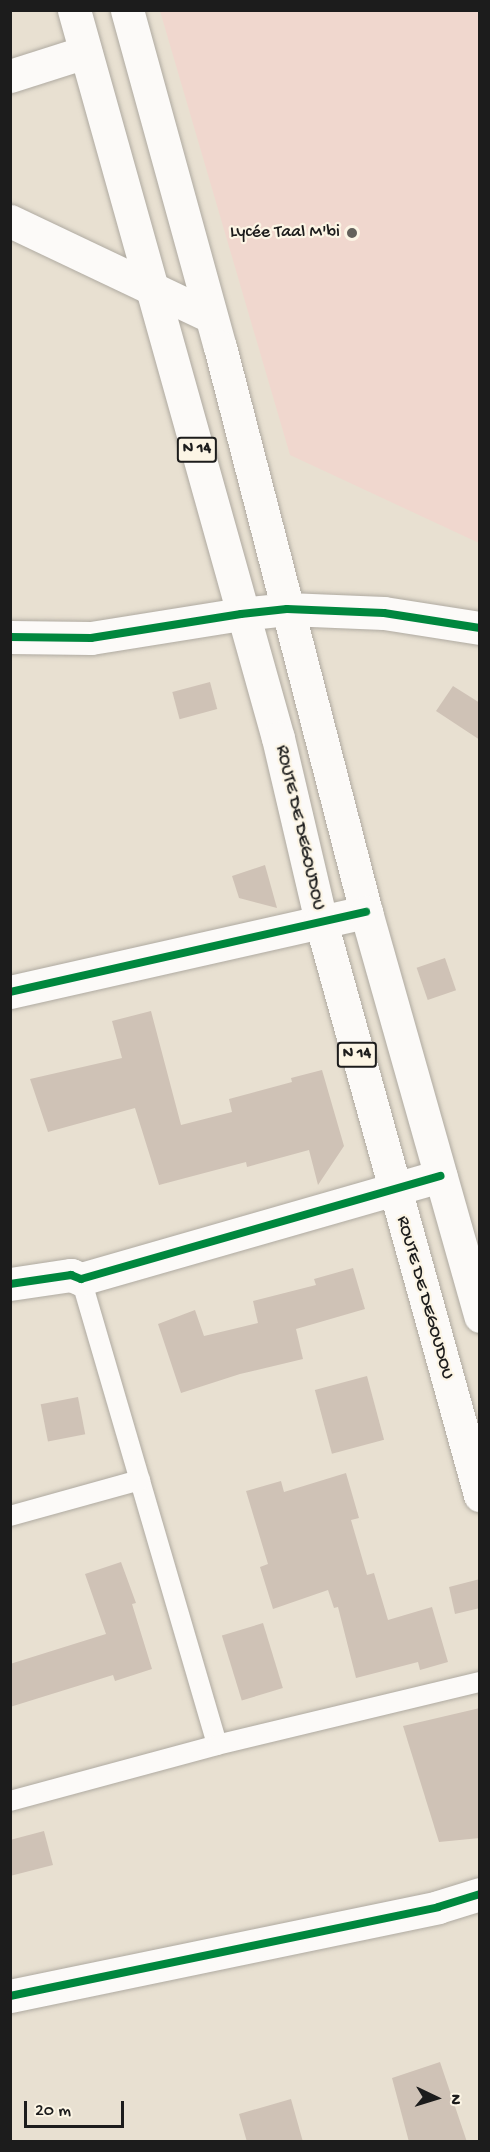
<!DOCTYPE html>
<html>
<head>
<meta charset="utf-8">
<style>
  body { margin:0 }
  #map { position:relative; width:490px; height:2152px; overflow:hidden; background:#e8e0d1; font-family:"Gochi Hand",sans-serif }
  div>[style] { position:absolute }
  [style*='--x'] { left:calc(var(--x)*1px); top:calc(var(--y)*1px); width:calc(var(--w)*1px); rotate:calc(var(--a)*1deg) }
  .built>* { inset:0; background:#f0d7ce }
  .building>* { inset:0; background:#cfc2b6; transform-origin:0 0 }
  .roads { filter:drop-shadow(0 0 2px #afaaa1) drop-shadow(0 0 2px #afaaa1) }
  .service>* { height:20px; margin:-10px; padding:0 10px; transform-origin:10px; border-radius:10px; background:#fcfaf8 }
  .minor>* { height:33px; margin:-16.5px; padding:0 16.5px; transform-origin:16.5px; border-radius:16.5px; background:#fcfaf8 }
  .tertiary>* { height:33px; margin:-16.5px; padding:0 16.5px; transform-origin:16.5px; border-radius:16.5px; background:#fcfaf8 }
  .primary>* { height:33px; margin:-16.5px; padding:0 16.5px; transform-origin:16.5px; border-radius:16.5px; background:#fcfaf8 }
  .cycleway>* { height:8px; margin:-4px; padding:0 4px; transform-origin:4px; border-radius:4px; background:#00873e }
  .dots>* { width:16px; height:16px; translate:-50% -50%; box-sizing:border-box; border:3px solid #fcf5e5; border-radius:50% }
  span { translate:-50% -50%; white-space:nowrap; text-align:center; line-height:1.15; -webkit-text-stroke:4.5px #fcf5e5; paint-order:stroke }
  .shield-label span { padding:2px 4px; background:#fcf5e5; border:2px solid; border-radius:4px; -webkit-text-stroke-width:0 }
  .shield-label { font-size:16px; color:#1c1c1c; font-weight:700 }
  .poi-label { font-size:18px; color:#1c1c1c }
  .right { translate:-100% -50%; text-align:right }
  .street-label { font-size:18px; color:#1c1c1c }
  .frame { position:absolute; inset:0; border:12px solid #1c1c1c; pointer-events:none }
  .north { position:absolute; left:406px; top:2068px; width:60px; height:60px; -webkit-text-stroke:4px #fcf5e5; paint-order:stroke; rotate:94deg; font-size:16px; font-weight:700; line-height:24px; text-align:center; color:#1c1c1c }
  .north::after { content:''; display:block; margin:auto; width:21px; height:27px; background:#1c1c1c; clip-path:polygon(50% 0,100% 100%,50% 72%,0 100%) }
  .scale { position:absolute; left:24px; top:2101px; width:100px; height:27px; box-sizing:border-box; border:3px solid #1c1c1c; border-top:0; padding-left:8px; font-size:18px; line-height:21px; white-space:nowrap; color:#1c1c1c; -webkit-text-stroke:4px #fcf5e5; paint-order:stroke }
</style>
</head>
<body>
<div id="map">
  <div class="built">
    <i style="clip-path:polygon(160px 11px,479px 11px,479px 543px,290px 455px)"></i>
  </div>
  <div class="building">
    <i style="left:210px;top:682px;width:28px;height:39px;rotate:75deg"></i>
    <i style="clip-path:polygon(453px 686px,480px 703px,480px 740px,436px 711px)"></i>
    <i style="clip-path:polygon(265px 865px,277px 908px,239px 898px,232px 876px)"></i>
    <i style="left:445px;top:958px;width:34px;height:30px;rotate:71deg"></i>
    <i style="clip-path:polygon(151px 1011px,181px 1125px,232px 1112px,229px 1099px,292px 1082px,291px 1078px,322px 1070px,344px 1146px,318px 1185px,309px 1150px,247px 1167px,246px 1162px,159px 1185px,135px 1108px,48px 1132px,30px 1079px,122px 1058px,112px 1021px)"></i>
    <i style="clip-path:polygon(353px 1268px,365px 1309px,296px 1329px,303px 1359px,240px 1374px,181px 1393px,158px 1324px,195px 1310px,204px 1336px,258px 1323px,253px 1301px,316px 1285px,314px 1279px)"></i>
    <i style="left:367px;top:1376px;width:66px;height:54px;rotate:75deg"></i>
    <i style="left:78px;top:1397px;width:38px;height:38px;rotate:79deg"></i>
    <i style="clip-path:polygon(346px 1473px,359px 1518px,351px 1520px,367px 1575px,374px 1573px,388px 1620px,432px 1607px,448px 1662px,420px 1670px,418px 1662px,356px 1678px,338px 1607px,334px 1608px,328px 1590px,273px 1609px,260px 1567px,268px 1564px,246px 1491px,281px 1481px,284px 1492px)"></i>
    <i style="clip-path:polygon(121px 1562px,136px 1603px,132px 1604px,152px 1669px,115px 1681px,113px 1675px,10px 1707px,10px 1664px,106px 1634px,85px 1574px)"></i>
    <i style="clip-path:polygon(480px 1579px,480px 1608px,455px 1614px,449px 1587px)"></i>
    <i style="left:263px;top:1623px;width:68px;height:43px;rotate:73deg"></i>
    <i style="clip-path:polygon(480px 1708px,480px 1838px,439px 1842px,403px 1726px)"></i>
    <i style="clip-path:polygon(44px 1831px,53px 1865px,10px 1876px,10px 1840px)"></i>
    <i style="clip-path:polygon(440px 2062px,467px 2142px,409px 2142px,392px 2078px)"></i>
    <i style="clip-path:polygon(291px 2099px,303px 2142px,247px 2142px,239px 2114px)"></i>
  </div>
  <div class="roads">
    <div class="service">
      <i style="--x:81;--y:1279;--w:485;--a:73.7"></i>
      <i style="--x:10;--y:1516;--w:135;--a:-15.5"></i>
      <i style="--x:10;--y:1801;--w:214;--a:-15.1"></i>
      <i style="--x:217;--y:1745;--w:270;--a:-13.5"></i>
    </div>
    <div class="minor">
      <i style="--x:10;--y:76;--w:79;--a:-17.7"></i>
      <i style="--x:10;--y:221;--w:221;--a:25.4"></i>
      <i style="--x:287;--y:609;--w:97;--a:2.4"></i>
      <i style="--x:384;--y:613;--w:97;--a:8.9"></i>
      <i style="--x:10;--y:992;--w:365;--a:-12.7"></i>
      <i style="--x:10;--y:1284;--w:62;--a:-8.4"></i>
      <i style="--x:71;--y:1275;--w:11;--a:22"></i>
      <i style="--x:81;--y:1279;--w:374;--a:-16"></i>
      <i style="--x:10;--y:1996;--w:437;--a:-11.7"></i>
      <i style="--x:438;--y:1907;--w:44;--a:-17.2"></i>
    </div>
    <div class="tertiary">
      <i style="--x:10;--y:637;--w:81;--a:0.7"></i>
      <i style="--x:91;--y:638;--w:152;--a:-9.1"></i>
      <i style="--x:241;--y:614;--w:46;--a:-6.2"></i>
    </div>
    <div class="primary">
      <i style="--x:74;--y:10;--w:756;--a:74.35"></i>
      <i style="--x:278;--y:738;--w:189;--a:76.8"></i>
      <i style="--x:321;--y:922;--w:595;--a:74.49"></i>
      <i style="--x:127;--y:10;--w:350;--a:74.6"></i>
      <i style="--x:220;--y:347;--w:584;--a:75.51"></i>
      <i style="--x:366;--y:912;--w:420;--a:74.2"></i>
    </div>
  </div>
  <div class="cycleway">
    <i style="--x:10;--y:637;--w:81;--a:0.7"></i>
    <i style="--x:91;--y:638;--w:152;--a:-9.1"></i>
    <i style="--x:241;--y:614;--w:46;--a:-6.2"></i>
    <i style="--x:287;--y:609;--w:97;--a:2.4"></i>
    <i style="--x:384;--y:613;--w:97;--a:8.9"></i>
    <i style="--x:10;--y:992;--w:365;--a:-12.7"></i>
    <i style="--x:10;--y:1284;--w:62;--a:-8.4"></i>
    <i style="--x:71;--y:1275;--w:11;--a:22"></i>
    <i style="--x:81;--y:1279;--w:374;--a:-16"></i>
    <i style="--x:10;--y:1996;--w:437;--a:-11.7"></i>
    <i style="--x:438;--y:1907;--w:44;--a:-17.2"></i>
  </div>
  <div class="dots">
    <i style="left:352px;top:233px;background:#63615b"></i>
  </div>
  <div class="shield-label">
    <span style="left:197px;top:450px">N 14</span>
    <span style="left:357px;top:1055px">N 14</span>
  </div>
  <div class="poi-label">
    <span class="right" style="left:340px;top:233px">Lycée Taal M'bi</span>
  </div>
  <div class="street-label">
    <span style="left:299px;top:828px;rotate:77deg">ROUTE DE DEGOUDOU</span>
    <span style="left:424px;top:1298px;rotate:74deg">ROUTE DE DEGOUDOU</span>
  </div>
  <div class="frame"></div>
  <div class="north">N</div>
  <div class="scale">20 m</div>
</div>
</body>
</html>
